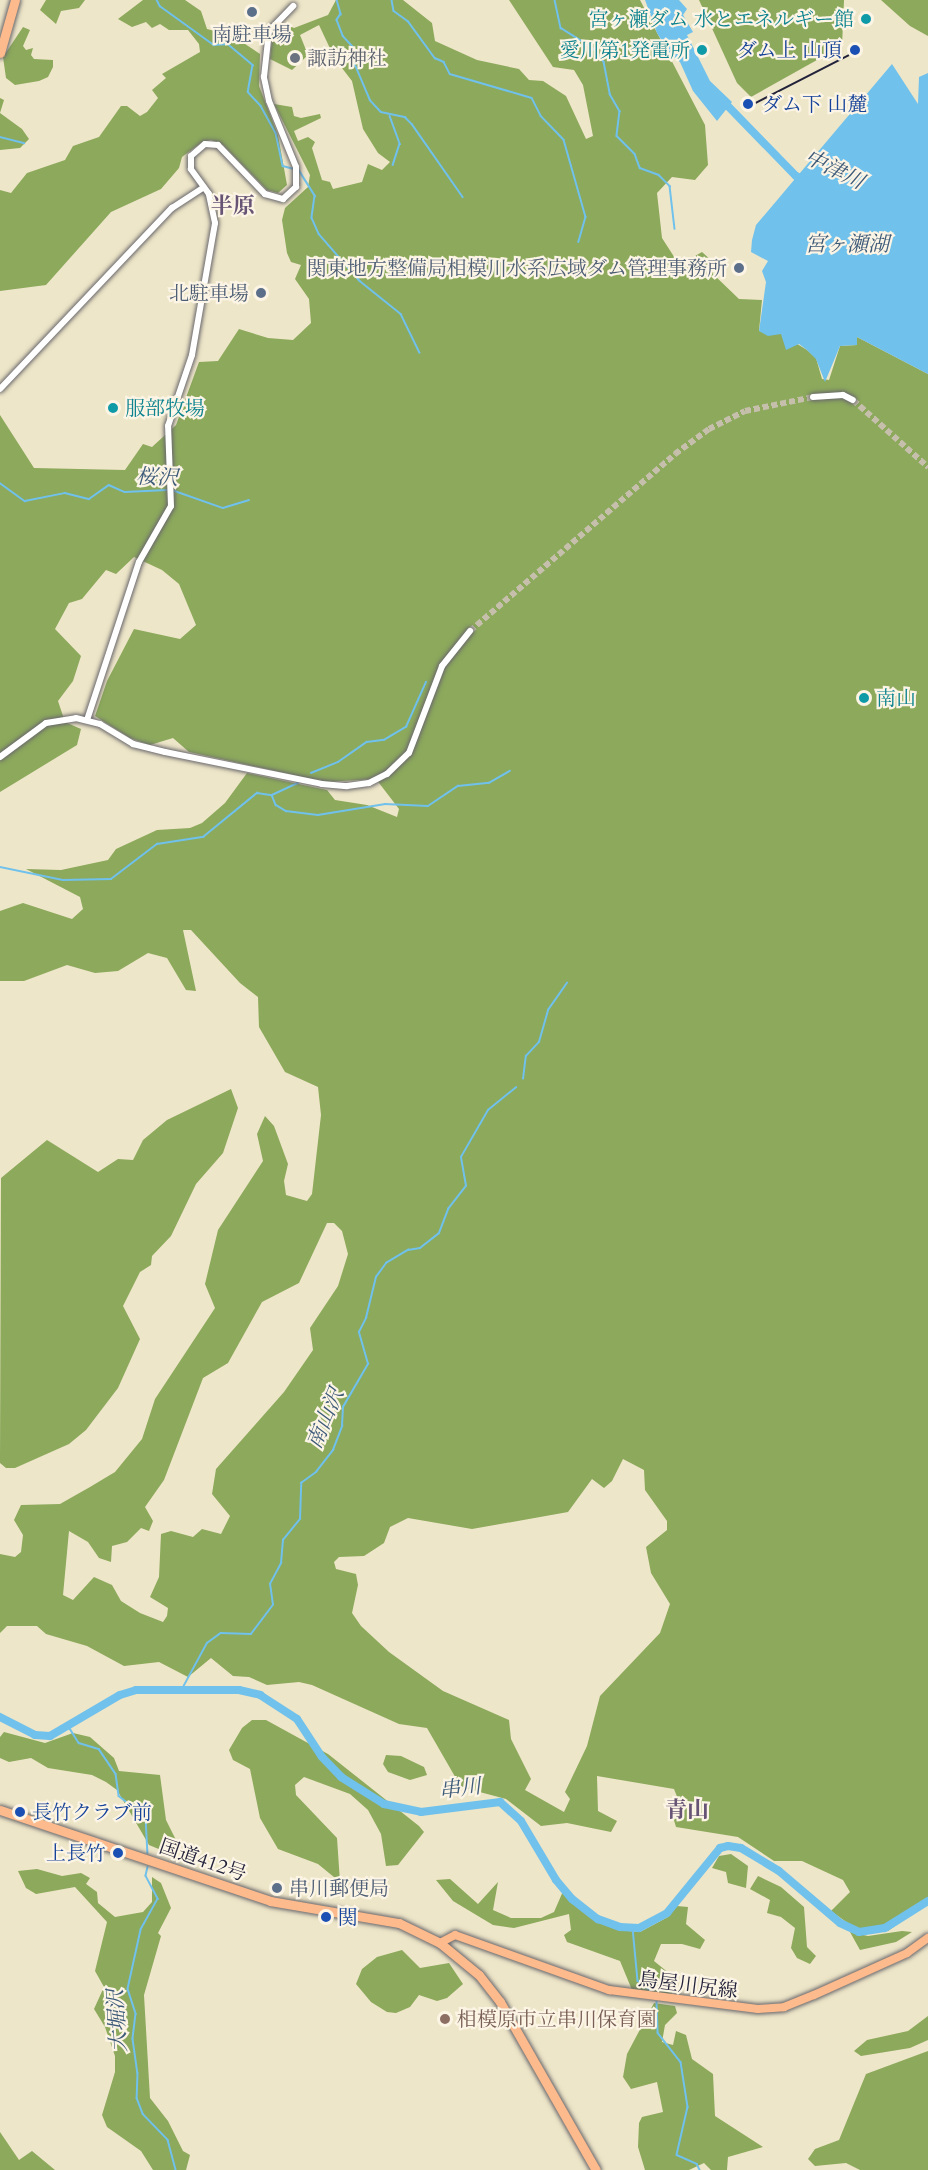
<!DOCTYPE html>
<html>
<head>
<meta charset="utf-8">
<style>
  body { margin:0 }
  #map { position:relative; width:928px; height:2170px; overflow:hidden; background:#eee6c8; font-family:Cardo,"Noto Serif JP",serif }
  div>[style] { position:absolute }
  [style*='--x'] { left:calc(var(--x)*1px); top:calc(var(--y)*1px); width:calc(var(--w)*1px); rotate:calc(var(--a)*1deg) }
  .forest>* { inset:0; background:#8ca95c }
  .water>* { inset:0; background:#70c1ec }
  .stream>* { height:1.5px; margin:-0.75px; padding:0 0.75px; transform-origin:0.75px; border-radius:0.75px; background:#70c1ec }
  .river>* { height:8px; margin:-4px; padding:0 4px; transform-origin:4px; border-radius:4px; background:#70c1ec }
  .minor-tunnel>* { height:6px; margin-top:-3px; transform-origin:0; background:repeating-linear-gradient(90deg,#c5bfac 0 6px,transparent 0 9px) }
  .roads { filter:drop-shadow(0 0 2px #69676c) drop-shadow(0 0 2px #69676c) }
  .minor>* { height:6px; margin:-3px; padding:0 3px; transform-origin:3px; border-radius:3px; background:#fff }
  .major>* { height:8px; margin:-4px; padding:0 4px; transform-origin:4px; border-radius:4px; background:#fcba8d }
  .highway>* { height:9px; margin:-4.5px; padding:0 4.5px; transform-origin:4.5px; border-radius:4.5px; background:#fcba8d }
  .rail>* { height:1.5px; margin:-0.75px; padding:0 0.75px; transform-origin:0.75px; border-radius:0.75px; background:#22223b }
  .dots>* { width:16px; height:16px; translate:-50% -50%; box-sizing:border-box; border:3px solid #fcf5e5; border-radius:50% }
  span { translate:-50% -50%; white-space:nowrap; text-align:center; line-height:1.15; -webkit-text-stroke:4.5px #fcf5e5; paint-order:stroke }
  .culture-label { font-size:20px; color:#0d838f }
  .right { translate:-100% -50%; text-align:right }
  .left { translate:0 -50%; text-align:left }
  .service-label { font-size:20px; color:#4e5e75 }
  .transit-label { font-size:20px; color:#164399 }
  .worship-label { font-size:20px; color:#5b616d }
  .street-label { font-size:20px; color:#22223b }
  .education-label { font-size:20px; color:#785e54 }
  .water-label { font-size:21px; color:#3d5a79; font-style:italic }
  .quarter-label { font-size:22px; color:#675374; font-weight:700 }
</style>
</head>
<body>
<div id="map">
  <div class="forest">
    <i style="clip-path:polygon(46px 0,85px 0,79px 8px,61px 11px,56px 24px,40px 10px)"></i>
    <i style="clip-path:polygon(143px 0,185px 0,201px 11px,207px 29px,233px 36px,260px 54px,259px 86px,278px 135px,287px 185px,278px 193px,267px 190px,223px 145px,211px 140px,202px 142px,182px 157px,179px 168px,161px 189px,111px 212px,46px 285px,0 291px,0 190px,11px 193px,27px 173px,65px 160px,73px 146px,99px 137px,121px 106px,127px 106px,140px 116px,147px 112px,158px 98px,152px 90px,166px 78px,162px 74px,200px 52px,199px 44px,188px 30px,169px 30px,160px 24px,152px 28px,146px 22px,132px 27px,118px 19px)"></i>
    <i style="clip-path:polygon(evenodd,336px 0,403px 0,432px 23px,435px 41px,477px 60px,519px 69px,529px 80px,543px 81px,566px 96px,586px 139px,593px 136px,583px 85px,574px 70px,553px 67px,509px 0,640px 0,705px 125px,708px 165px,695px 180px,672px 177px,657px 193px,662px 238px,680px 266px,692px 266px,695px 256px,702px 252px,713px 262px,713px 274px,739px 299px,762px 300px,759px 331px,781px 334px,807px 350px,816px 358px,822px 379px,829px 380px,840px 346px,857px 345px,857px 337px,928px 374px,928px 1903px,888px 1931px,856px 1929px,831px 1911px,850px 1892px,843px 1880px,802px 1861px,774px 1861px,738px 1837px,676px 1827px,671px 1810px,678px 1799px,674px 1789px,597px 1776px,598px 1811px,617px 1821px,611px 1832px,567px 1823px,541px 1826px,506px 1799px,461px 1787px,427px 1728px,399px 1724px,312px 1685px,299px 1682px,267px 1685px,249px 1677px,233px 1676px,211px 1658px,188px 1677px,159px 1662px,124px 1666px,87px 1646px,46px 1634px,37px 1626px,7px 1626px,0 1633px,0 1554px,15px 1557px,21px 1552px,23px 1535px,14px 1520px,21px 1505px,60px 1504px,90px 1487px,115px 1472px,142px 1439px,155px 1399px,215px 1308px,205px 1284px,218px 1230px,263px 1161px,257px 1134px,265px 1116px,274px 1126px,288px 1164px,284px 1181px,286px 1195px,307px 1201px,312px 1194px,321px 1115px,318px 1087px,285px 1072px,259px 1027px,258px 997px,240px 983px,191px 930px,183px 930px,196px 991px,186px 990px,167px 958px,148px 953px,118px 971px,95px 973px,67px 965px,24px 981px,0 981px,0 911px,23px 903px,72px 919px,83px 909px,80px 897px,26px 869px,61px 870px,108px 860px,116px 849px,157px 830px,190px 828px,202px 823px,225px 803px,247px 773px,327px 790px,335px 800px,367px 805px,397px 817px,399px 809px,376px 779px,326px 782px,189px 752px,173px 738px,150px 745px,130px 738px,95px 716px,107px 681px,134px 629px,180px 639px,196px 625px,179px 584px,162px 570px,134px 557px,116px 574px,106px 570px,82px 599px,69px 603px,55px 629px,81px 656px,73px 681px,58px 701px,65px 722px,81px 729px,77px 745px,0 792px,0 415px,34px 468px,125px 470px,143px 444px,152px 447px,176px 425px,199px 362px,218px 361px,239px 329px,268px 338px,293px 340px,311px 323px,309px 299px,295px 279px,301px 265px,291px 262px,287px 253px,282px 220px,285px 208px,308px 187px,310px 175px,274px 104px,292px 107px,294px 116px,301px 118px,320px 114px,321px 118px,294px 131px,298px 141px,308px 137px,315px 142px,312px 148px,322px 180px,330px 182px,333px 189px,362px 182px,368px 164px,382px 170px,390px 162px,378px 153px,363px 129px,352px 81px,335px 59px,319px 25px,300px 35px,308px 55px,292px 70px,270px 59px,272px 39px,284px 24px,294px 28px,328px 15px,336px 0,327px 1223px,334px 1223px,342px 1231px,348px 1254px,338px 1286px,310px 1328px,313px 1350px,284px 1392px,216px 1469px,212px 1494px,230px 1516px,221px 1534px,202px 1529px,193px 1537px,171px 1531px,161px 1534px,159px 1577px,150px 1597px,168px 1608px,167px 1616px,163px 1622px,140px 1613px,121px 1601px,112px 1585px,94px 1577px,73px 1600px,63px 1595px,69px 1531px,88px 1542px,99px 1558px,111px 1562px,112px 1546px,127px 1542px,141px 1528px,149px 1531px,153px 1521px,145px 1507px,164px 1480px,203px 1378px,228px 1363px,262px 1302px,299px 1283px,327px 1223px,336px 0,623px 1459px,644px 1470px,645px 1490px,667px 1521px,667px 1530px,646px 1547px,651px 1573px,670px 1604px,660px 1633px,600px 1696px,587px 1746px,565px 1792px,570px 1799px,564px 1812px,525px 1790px,531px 1779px,511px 1739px,509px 1720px,443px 1691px,389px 1652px,361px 1626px,352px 1613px,358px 1585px,356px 1574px,336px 1569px,334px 1562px,339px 1557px,364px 1556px,384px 1543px,390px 1527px,408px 1518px,472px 1529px,568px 1512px,592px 1479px,604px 1488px,612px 1481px,623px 1459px)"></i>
    <i style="clip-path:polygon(699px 0,844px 0,842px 46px,751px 97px,737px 83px)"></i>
    <i style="clip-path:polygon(881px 0,928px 0,928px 36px,910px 26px)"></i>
    <i style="clip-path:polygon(23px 27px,30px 30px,23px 46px,26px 50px,33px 48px,31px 55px,34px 59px,53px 60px,53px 67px,48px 77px,39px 81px,15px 85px,6px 78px,3px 57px)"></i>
    <i style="clip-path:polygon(0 98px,4px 100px,0 113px,22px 129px,29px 139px,20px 148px,0 150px)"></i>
    <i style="clip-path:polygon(231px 1089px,238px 1108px,223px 1153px,196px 1184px,171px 1236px,152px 1256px,151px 1265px,140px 1272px,123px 1306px,140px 1339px,118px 1388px,86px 1430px,69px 1444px,15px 1468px,6px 1468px,0 1463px,1px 1178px,47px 1140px,98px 1172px,118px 1159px,133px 1160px,143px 1140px,167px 1120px)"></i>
    <i style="clip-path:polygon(252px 1720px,266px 1720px,328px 1754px,419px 1826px,424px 1832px,398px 1865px,386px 1866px,381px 1834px,368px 1810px,350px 1794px,304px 1777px,295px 1785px,296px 1795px,337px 1838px,340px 1882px,318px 1864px,278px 1849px,260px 1818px,250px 1769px,233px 1760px,229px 1750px,242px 1728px)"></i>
    <i style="clip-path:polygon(4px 1732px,45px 1743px,73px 1733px,90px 1737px,114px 1758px,119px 1771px,160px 1775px,166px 1820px,180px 1848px,161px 1850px,149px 1845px,117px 1790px,106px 1782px,92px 1775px,48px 1768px,31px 1758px,9px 1762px,0 1758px,0 1737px)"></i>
    <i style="clip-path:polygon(386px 1755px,401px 1756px,424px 1767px,427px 1775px,410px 1780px,388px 1772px,383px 1764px)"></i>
    <i style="clip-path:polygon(731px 1854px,748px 1866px,746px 1888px,728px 1883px,726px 1872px,712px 1868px,719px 1856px)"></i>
    <i style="clip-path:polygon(37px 1869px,62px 1876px,81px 1873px,90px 1878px,86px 1884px,97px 1892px,98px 1903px,115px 1917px,143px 1912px,152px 1902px,152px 1877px,161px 1883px,171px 1908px,158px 1933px,161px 1936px,144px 1995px,150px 2098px,168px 2121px,183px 2151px,190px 2155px,186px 2170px,153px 2170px,141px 2151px,107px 2127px,102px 2115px,115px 2072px,115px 2056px,105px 2027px,94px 2009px,104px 1987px,95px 1971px,107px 1922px,75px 1887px,36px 1894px,26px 1888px,18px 1871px)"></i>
    <i style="clip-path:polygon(758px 1876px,781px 1887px,804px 1907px,807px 1947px,816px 1956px,810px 1964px,797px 1958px,791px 1948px,795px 1928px,781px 1917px,767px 1913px,770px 1900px,750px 1889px)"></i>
    <i style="clip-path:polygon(450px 1879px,478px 1904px,498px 1882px,493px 1910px,511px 1918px,541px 1918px,554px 1912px,564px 1889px,588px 1916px,618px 1930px,640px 1932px,668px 1917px,677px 1906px,688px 1907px,686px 1924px,705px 1940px,700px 1949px,682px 1944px,661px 1944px,654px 1961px,675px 1978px,671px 1997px,632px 1990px,620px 1961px,567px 1942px,564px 1935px,571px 1930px,569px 1914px,514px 1928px,493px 1925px,453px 1901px,436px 1880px)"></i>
    <i style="clip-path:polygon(902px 1931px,912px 1932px,896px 1942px,860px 1950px,850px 1932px,868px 1936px)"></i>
    <i style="clip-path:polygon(402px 1950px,420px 1968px,449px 1963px,463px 1984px,447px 1998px,437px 2001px,419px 1995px,410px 2007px,396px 2013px,387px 2012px,371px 2002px,356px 1984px,362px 1969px,377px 1957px)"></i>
    <i style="clip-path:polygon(654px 2003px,675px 2006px,677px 2013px,665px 2025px,662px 2042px,673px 2045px,676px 2031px,686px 2035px,692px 2059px,713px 2074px,715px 2116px,763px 2147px,728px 2157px,727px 2170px,711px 2170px,704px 2163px,689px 2170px,645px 2170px,638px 2147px,639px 2123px,642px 2117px,663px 2112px,657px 2082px,631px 2089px,623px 2077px,627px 2054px)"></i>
    <i style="clip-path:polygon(928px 2016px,928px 2040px,910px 2048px,861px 2056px,854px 2051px,867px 2040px,908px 2031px)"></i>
    <i style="clip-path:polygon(928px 2051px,928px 2170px,860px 2170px,846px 2163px,815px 2166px,808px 2159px,815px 2149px,839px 2140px,866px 2074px)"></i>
    <i style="clip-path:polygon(0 2132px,19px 2160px,32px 2151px,55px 2170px,0 2170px)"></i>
  </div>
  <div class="water">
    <i style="clip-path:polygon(645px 0,679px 0,687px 9px,683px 15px,693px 32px,687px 35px,710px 81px,732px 102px,717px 121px,693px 91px,680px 62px,672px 57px,657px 33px)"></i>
    <i style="clip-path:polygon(892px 64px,918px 104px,919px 77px,928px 73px,928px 374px,857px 337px,857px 345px,840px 346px,825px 382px,816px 359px,807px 350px,799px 344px,786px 350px,781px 334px,768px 336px,759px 331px,766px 282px,762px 271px,768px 261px,751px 252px,752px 240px,756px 225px)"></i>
  </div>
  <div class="stream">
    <i style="--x:157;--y:0;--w:7;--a:63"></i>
    <i style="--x:160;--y:6;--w:67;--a:35.8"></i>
    <i style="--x:214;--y:45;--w:14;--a:-4"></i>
    <i style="--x:228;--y:44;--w:33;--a:40"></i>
    <i style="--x:253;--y:65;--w:27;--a:100"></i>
    <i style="--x:248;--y:92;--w:19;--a:47"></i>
    <i style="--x:261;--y:106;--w:31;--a:61"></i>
    <i style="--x:276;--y:133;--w:34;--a:78"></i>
    <i style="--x:283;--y:166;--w:11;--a:15"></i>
    <i style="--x:337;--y:0;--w:15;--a:74"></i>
    <i style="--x:341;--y:14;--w:7;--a:124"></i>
    <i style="--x:337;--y:20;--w:17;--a:69"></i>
    <i style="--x:343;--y:36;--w:16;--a:47"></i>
    <i style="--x:354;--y:48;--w:16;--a:86"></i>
    <i style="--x:355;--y:64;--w:39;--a:67"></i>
    <i style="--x:370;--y:100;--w:16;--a:47"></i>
    <i style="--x:381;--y:112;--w:25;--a:12"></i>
    <i style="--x:405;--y:117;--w:10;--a:45"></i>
    <i style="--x:412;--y:124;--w:89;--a:55.1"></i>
    <i style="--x:392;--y:0;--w:11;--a:80"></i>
    <i style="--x:394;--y:11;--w:17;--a:36"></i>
    <i style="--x:408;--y:21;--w:46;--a:53.9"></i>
    <i style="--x:435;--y:58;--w:10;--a:24"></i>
    <i style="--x:444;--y:62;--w:13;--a:63"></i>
    <i style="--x:450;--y:74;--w:85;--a:16.3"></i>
    <i style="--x:532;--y:98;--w:20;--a:63"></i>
    <i style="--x:541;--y:116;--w:33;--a:46"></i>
    <i style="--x:564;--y:140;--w:80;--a:74.1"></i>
    <i style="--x:586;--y:217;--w:26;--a:106"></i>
    <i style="--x:555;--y:0;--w:29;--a:78"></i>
    <i style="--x:561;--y:28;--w:36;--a:32"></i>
    <i style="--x:592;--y:47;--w:19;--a:51"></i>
    <i style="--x:604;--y:62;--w:33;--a:79"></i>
    <i style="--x:610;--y:94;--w:20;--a:60"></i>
    <i style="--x:620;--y:111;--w:25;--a:97"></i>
    <i style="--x:617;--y:136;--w:25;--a:45"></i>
    <i style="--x:635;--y:154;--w:15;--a:70"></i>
    <i style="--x:640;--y:168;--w:20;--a:20"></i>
    <i style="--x:659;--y:175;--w:16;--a:45"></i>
    <i style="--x:670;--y:186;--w:43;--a:83.4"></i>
    <i style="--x:390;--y:116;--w:30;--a:70"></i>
    <i style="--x:400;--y:144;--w:22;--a:108"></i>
    <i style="--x:0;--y:137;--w:25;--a:14"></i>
    <i style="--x:299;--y:170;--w:31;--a:58"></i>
    <i style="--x:315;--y:196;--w:22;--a:98"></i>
    <i style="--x:312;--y:218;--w:17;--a:66"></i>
    <i style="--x:319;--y:234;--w:62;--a:48.9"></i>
    <i style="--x:360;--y:281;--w:53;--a:38.8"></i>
    <i style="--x:401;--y:314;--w:43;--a:64"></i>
    <i style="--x:0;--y:483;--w:31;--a:36"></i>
    <i style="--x:25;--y:501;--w:41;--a:-11.3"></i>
    <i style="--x:65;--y:493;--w:25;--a:14"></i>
    <i style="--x:89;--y:499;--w:24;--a:-35"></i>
    <i style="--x:109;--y:485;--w:17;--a:24"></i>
    <i style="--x:125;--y:492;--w:42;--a:-2.7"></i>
    <i style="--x:172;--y:490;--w:54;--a:19.4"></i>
    <i style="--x:223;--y:508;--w:27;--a:-17"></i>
    <i style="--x:311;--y:773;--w:29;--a:-22"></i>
    <i style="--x:338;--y:762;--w:35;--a:-35"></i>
    <i style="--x:367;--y:742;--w:17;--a:-7"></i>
    <i style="--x:384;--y:740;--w:26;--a:-31"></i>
    <i style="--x:406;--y:727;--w:49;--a:-66"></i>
    <i style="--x:272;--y:795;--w:11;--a:68"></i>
    <i style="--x:276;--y:805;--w:12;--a:31"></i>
    <i style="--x:286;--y:811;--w:32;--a:7"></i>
    <i style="--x:318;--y:815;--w:68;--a:-9.3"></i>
    <i style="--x:385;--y:804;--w:43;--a:2.7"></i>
    <i style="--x:428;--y:806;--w:36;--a:-34"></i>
    <i style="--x:458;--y:786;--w:31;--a:-6"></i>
    <i style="--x:489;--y:783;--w:24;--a:-30"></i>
    <i style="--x:0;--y:867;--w:64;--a:11.7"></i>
    <i style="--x:63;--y:880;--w:48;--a:-1.2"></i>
    <i style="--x:111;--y:879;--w:58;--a:-37.3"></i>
    <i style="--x:157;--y:844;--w:47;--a:-8.7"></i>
    <i style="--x:203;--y:837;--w:70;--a:-39.2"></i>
    <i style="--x:257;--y:793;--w:15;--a:8"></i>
    <i style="--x:272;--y:795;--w:29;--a:-25"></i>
    <i style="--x:523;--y:1079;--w:23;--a:-83"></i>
    <i style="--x:526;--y:1056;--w:19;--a:-47"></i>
    <i style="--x:539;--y:1042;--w:33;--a:-74"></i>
    <i style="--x:548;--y:1010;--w:33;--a:-55"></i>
    <i style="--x:182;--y:1689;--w:52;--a:-61.5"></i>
    <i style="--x:207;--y:1643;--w:17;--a:-36"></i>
    <i style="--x:221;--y:1633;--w:30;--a:2"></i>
    <i style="--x:251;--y:1634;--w:36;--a:-53"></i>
    <i style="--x:273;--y:1605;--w:21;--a:-98"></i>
    <i style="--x:270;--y:1584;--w:24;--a:-62"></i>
    <i style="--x:281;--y:1563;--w:23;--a:-85"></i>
    <i style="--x:283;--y:1540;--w:27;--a:-51"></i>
    <i style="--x:300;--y:1519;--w:36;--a:-88"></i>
    <i style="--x:301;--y:1483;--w:19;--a:-36"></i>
    <i style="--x:316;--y:1472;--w:28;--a:-52"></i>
    <i style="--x:333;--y:1450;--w:26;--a:-69"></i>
    <i style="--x:342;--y:1426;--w:19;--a:-87"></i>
    <i style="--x:343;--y:1407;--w:50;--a:-59.8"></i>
    <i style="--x:368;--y:1364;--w:33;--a:-106"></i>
    <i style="--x:359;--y:1332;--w:16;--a:-63"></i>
    <i style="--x:366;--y:1318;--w:42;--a:-76.3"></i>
    <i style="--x:376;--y:1277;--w:17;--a:-54"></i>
    <i style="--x:386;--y:1263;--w:26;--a:-31"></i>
    <i style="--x:408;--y:1250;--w:12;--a:-9"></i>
    <i style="--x:420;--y:1248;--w:24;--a:-38"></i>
    <i style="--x:439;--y:1233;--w:26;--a:-69"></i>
    <i style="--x:448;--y:1209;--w:29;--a:-52"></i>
    <i style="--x:466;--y:1186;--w:29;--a:-100"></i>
    <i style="--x:461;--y:1157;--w:54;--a:-60.1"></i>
    <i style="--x:488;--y:1110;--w:36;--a:-39"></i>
    <i style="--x:69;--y:1727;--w:19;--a:58"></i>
    <i style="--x:79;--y:1743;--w:21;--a:17"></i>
    <i style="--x:99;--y:1749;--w:30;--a:56"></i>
    <i style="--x:116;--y:1774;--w:22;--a:82"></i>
    <i style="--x:119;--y:1796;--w:34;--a:38"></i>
    <i style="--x:146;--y:1817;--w:36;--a:87"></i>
    <i style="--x:148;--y:1867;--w:9;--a:103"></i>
    <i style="--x:146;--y:1876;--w:26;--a:62"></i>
    <i style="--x:158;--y:1899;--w:35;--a:119"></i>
    <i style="--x:141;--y:1930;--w:60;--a:102.4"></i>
    <i style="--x:128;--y:1989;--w:26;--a:72"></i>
    <i style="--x:136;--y:2014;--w:25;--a:97"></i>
    <i style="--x:133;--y:2039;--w:34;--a:82"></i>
    <i style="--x:138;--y:2073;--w:25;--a:92"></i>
    <i style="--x:137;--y:2098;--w:17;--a:69"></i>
    <i style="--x:143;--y:2114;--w:36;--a:46"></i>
    <i style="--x:168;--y:2140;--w:31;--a:75"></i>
    <i style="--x:633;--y:1928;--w:53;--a:84.6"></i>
    <i style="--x:638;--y:1981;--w:17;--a:36"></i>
    <i style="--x:657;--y:2002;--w:31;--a:88"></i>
    <i style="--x:658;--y:2033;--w:37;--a:52"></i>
    <i style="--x:681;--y:2062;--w:46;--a:81.2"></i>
    <i style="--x:688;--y:2107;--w:49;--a:102.9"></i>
    <i style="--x:677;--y:2155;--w:22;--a:24"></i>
    <i style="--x:697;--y:2164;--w:7;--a:63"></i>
  </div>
  <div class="river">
    <i style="--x:722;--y:100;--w:106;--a:45.8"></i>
    <i style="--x:796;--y:176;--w:10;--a:24"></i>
    <i style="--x:0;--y:1717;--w:39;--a:27"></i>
    <i style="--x:35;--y:1735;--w:15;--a:4"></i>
    <i style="--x:50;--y:1736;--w:81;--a:-30.4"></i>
    <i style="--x:120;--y:1695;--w:17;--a:-17"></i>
    <i style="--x:136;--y:1690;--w:103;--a:0"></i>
    <i style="--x:239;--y:1690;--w:22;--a:13"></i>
    <i style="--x:260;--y:1695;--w:44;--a:33"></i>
    <i style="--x:297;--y:1719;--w:45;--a:56.7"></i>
    <i style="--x:322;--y:1757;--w:28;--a:46"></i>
    <i style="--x:341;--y:1777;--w:51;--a:32.1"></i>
    <i style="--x:384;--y:1804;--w:38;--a:12"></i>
    <i style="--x:421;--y:1812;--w:80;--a:-7.2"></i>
    <i style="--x:500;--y:1802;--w:28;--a:42"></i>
    <i style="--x:521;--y:1821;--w:69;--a:59.3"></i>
    <i style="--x:556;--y:1880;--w:25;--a:50"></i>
    <i style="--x:572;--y:1899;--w:33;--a:38"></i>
    <i style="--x:598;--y:1919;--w:23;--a:20"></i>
    <i style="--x:620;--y:1927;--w:19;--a:3"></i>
    <i style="--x:639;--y:1928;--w:32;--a:-28"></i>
    <i style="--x:667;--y:1913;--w:84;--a:-50.8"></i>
    <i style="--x:720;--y:1848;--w:8;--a:-14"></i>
    <i style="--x:728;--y:1846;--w:13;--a:9"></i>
    <i style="--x:741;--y:1848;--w:44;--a:31.2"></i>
    <i style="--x:779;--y:1871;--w:80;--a:40.4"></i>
    <i style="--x:840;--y:1923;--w:21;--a:25"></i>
    <i style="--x:859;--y:1932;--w:26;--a:-9"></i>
    <i style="--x:885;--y:1928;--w:51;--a:-32.1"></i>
  </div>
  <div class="minor-tunnel">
    <i style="--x:853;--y:400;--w:101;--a:41.8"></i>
    <i style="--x:470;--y:631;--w:271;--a:-40.8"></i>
    <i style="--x:675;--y:454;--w:42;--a:-36.3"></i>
    <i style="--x:709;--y:429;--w:40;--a:-26.6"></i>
    <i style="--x:745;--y:411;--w:69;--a:-11.6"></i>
  </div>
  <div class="roads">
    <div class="minor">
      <i style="--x:0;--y:389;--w:250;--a:-46.5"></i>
      <i style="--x:172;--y:208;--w:38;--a:-33"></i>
      <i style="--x:813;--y:397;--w:30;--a:-4"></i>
      <i style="--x:843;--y:395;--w:11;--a:27"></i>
      <i style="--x:87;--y:720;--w:166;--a:-71.8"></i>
      <i style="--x:139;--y:562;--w:64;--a:-60.3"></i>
      <i style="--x:171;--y:506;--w:80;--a:-92.1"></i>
      <i style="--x:168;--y:426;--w:75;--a:-71.3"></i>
      <i style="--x:192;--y:355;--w:134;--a:-80.1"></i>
      <i style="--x:215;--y:223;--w:30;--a:-102"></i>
      <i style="--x:209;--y:194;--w:31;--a:-126"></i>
      <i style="--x:191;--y:169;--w:13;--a:-90"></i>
      <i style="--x:191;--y:156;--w:18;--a:-41"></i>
      <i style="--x:205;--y:144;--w:13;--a:4"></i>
      <i style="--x:218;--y:145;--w:68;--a:46.2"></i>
      <i style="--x:265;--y:194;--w:19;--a:16"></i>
      <i style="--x:283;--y:199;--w:18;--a:-43"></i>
      <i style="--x:296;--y:187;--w:20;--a:-90"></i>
      <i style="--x:296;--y:167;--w:71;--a:-112.2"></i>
      <i style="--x:269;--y:101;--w:25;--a:-102"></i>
      <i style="--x:264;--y:77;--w:46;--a:-83.8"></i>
      <i style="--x:269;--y:31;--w:35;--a:-46"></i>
      <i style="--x:0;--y:757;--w:57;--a:-36.5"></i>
      <i style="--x:46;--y:723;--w:30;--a:-9"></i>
      <i style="--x:76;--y:718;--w:25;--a:14"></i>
      <i style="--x:100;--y:724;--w:39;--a:31"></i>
      <i style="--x:133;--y:744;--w:33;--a:14"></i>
      <i style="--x:165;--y:752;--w:160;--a:11.5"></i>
      <i style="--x:322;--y:784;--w:25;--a:5"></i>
      <i style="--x:347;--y:786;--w:22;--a:-8"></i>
      <i style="--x:369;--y:783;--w:20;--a:-27"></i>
      <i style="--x:387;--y:774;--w:30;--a:-44"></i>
      <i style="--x:409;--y:753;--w:93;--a:-69.2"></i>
      <i style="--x:442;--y:666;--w:45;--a:-51.3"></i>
    </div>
    <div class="major">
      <i style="--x:440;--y:1943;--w:17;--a:-28"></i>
      <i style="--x:455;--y:1935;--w:164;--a:19.7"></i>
      <i style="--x:609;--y:1990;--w:150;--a:7.3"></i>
      <i style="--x:758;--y:2009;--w:26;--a:-4"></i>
      <i style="--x:784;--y:2007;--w:32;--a:-22"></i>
      <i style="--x:814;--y:1995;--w:102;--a:-24.3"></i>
      <i style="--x:907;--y:1953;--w:26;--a:-36"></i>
    </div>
    <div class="highway">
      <i style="--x:0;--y:53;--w:55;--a:-74.2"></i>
      <i style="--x:0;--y:1810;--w:285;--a:18.6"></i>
      <i style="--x:270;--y:1901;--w:131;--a:9.7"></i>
      <i style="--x:399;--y:1923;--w:46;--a:26"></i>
      <i style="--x:440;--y:1943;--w:50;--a:39.4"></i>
      <i style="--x:479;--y:1975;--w:34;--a:52"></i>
      <i style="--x:500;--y:2002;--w:193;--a:60.3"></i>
    </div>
  </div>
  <div class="rail">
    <i style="--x:750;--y:106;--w:118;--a:-27.2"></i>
  </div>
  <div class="dots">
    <i style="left:252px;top:12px;background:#5c6f8a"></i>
    <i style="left:866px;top:19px;background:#0f9aa8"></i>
    <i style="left:702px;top:50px;background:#0f9aa8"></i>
    <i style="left:855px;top:50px;background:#1a4fb4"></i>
    <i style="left:295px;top:58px;background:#6b7280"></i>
    <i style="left:748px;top:104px;background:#1a4fb4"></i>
    <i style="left:739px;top:268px;background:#5c6f8a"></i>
    <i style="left:261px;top:293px;background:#5c6f8a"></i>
    <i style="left:113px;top:408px;background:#0f9aa8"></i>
    <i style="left:864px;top:698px;background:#0f9aa8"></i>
    <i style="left:20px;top:1812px;background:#1a4fb4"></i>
    <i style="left:118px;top:1853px;background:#1a4fb4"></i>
    <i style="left:277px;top:1888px;background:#5c6f8a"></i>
    <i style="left:326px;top:1917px;background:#1a4fb4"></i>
    <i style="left:445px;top:2019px;background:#8d6e63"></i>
  </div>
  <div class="culture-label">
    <span class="right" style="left:854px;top:19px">宮ヶ瀬ダム 水とエネルギー館</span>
    <span class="right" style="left:690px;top:50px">愛川第1発電所</span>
    <span class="left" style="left:125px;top:408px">服部牧場</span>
    <span class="left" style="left:876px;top:698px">南山</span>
  </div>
  <div class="service-label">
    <span style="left:252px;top:34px">南駐車場</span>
    <span class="right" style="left:727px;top:268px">関東地方整備局相模川水系広域ダム管理事務所</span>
    <span class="right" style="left:249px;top:293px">北駐車場</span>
    <span class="left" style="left:289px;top:1888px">串川郵便局</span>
  </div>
  <div class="transit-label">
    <span class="right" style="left:842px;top:50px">ダム上 山頂</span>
    <span class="left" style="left:762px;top:104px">ダム下 山麓</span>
    <span class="left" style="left:32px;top:1812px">長竹クラブ前</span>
    <span class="right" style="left:106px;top:1853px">上長竹</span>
    <span class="left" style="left:338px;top:1917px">関</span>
  </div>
  <div class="worship-label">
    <span class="left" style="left:307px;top:58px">諏訪神社</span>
  </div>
  <div class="street-label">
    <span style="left:203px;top:1860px;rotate:19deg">国道412号</span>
    <span style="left:688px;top:1985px;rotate:7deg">鳥屋川尻線</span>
  </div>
  <div class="education-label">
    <span class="left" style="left:457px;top:2019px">相模原市立串川保育園</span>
  </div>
  <div class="water-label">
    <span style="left:834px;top:170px;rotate:26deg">中津川</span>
    <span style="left:847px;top:245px">宮ヶ瀬湖</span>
    <span style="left:157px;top:478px;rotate:2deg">桜沢</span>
    <span style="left:326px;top:1419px;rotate:-67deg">南山沢</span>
    <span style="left:460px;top:1789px;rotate:-7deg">串川</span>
    <span style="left:118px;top:2021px;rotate:-94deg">大堀沢</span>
  </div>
  <div class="quarter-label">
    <span style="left:233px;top:207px">半原</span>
    <span style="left:687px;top:1811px">青山</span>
  </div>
</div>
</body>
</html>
